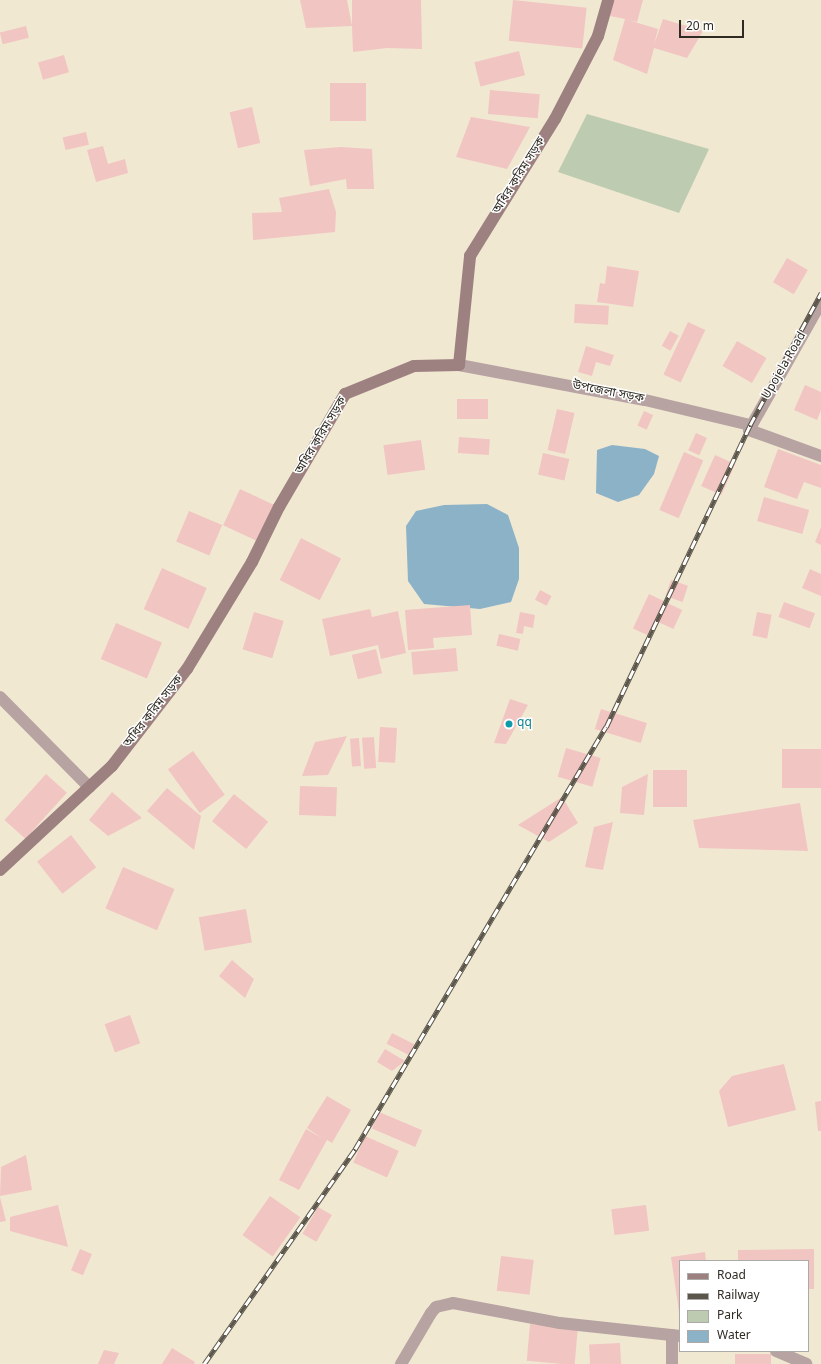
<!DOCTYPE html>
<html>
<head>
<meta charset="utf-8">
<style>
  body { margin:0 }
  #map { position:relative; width:821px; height:1364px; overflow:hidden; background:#f1e8d2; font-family:Georgia,"Noto Sans Bengali",serif }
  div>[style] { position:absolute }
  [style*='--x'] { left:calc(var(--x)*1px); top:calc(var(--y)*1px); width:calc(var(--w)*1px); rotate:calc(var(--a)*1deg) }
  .green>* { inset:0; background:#bdccb0 }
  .water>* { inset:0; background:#8cb2c7 }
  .building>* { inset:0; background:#f1c5c2; transform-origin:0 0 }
  .street>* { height:12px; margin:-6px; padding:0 6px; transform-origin:6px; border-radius:6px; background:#b6a3a2 }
  .secondary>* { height:12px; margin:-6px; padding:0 6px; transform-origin:6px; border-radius:6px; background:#9d8180 }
  .rail>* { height:4.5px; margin-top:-2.25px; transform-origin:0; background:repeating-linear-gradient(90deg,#fff 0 9px,#5b564b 0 18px); box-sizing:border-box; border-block:1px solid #5b564b }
  .dots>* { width:11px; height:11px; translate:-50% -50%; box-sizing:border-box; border:2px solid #fff; border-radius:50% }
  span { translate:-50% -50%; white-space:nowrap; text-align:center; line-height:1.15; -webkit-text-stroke:3px #fff; paint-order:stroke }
  .street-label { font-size:12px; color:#2f2b23 }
  .culture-label { font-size:12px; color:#0d838f }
  .left { translate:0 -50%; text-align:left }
  .legend { position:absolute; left:679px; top:1260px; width:130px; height:92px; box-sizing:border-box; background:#fff; border:1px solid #acaaa7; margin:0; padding:5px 7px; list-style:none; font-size:12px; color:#2f2b23 }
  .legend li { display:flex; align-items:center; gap:8px; height:20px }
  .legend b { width:20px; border:1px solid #acaaa7 }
  .scale { position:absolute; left:679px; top:20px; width:65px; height:18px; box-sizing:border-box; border:2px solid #2f2b23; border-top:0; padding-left:5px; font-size:12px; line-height:14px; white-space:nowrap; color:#2f2b23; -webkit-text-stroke:3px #fff; paint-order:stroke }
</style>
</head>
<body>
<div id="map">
  <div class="green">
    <i style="clip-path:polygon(587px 114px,709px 149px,679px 213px,558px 172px)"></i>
  </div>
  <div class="water">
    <i style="clip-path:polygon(612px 445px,645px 449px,659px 456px,654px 474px,639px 495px,618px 502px,596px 493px,597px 450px)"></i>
    <i style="clip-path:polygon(487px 504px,508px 515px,519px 548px,519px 579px,511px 602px,480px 609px,424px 604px,408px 581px,406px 526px,416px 511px,444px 505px)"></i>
  </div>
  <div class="building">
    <i style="clip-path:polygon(300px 0,347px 0,352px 26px,352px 0,421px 0,422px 49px,387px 48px,353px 52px,352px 26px,306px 28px)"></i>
    <i style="left:513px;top:0;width:74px;height:41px;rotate:6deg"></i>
    <i style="clip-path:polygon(614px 0,643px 0,637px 22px,628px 20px,658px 29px,654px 45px,663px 19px,703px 31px,687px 58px,654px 48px,647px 74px,613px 60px,625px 19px,610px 16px)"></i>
    <i style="left:26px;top:26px;width:12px;height:27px;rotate:76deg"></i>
    <i style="left:519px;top:51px;width:25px;height:46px;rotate:76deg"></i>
    <i style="left:64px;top:55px;width:18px;height:27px;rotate:74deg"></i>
    <i style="left:366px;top:83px;width:38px;height:36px;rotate:90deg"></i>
    <i style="left:490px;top:90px;width:50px;height:24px;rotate:5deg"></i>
    <i style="left:252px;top:107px;width:37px;height:23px;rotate:77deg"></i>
    <i style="clip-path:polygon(471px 117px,530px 127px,507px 169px,456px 157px)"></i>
    <i style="left:86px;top:132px;width:13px;height:24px;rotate:77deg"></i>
    <i style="clip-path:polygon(103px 146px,108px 164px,125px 159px,128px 173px,96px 182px,87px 150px)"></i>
    <i style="clip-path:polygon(341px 147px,372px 149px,374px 189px,347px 189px,346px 179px,310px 186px,304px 150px)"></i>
    <i style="clip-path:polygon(329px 189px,336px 212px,335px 232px,253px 240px,252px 213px,282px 212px,279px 198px)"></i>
    <i style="left:787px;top:258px;width:24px;height:28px;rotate:30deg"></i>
    <i style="clip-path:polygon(607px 266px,639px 271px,633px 307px,597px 302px,600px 283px,605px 284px)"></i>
    <i style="left:575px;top:304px;width:34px;height:19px;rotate:3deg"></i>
    <i style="left:688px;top:322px;width:19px;height:58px;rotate:25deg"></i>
    <i style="left:670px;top:331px;width:10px;height:17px;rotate:29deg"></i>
    <i style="left:737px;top:341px;width:34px;height:29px;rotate:30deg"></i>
    <i style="clip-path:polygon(586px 346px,614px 355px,610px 366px,596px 362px,592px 376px,578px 372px)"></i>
    <i style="clip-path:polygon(805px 385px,821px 392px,821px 410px,817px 420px,794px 410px)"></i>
    <i style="left:457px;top:399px;width:31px;height:20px"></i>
    <i style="left:557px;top:409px;width:18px;height:42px;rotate:13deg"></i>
    <i style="left:644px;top:411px;width:10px;height:16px;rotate:24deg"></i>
    <i style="left:696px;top:433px;width:12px;height:19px;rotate:24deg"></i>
    <i style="left:459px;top:437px;width:31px;height:16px;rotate:4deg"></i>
    <i style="left:421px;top:440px;width:30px;height:38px;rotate:82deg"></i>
    <i style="clip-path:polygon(778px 449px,821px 465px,821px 488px,804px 482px,797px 499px,764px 487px)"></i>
    <i style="left:684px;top:452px;width:21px;height:63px;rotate:23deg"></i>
    <i style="left:543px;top:453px;width:27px;height:22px;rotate:13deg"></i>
    <i style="left:715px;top:455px;width:22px;height:34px;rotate:24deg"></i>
    <i style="left:240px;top:489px;width:43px;height:40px;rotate:25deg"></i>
    <i style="left:764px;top:497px;width:47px;height:25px;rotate:16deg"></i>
    <i style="left:189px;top:511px;width:36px;height:33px;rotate:23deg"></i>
    <i style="clip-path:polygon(821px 527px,821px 545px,815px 542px)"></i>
    <i style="left:301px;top:538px;width:45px;height:47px;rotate:27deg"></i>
    <i style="left:162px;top:568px;width:49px;height:45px;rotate:24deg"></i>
    <i style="clip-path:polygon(810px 569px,821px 574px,821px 596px,802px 588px)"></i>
    <i style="left:671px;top:580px;width:18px;height:17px;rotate:19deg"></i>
    <i style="left:540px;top:590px;width:13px;height:11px;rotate:27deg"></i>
    <i style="left:649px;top:594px;width:17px;height:38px;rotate:25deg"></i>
    <i style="left:665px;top:602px;width:19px;height:21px;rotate:25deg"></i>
    <i style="left:784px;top:602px;width:33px;height:16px;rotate:20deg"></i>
    <i style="clip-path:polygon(470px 605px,472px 635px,433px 638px,434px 648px,408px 650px,405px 610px)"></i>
    <i style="clip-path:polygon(370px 609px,372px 617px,398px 611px,406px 653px,381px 659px,378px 645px,330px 656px,322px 619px)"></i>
    <i style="left:254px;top:612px;width:31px;height:39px;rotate:17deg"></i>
    <i style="clip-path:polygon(520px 612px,535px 615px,533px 628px,524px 626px,523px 634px,516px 633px)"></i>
    <i style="left:757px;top:612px;width:15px;height:24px;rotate:11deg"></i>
    <i style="left:116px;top:623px;width:50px;height:39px;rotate:23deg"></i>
    <i style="left:499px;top:634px;width:22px;height:12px;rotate:13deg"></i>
    <i style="left:456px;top:648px;width:23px;height:45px;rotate:85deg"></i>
    <i style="left:376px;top:649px;width:25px;height:25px;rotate:76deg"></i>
    <i style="clip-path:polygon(510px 699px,528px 705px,506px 744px,494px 743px)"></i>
    <i style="left:601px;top:709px;width:48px;height:21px;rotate:17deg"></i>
    <i style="left:380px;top:727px;width:17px;height:35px;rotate:3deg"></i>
    <i style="clip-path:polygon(347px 736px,328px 775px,302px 776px,315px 742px)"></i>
    <i style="left:374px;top:737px;width:31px;height:12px;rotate:86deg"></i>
    <i style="left:359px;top:738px;width:28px;height:9px;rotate:86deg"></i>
    <i style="left:566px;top:748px;width:36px;height:30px;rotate:16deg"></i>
    <i style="left:821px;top:749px;width:39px;height:39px;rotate:90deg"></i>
    <i style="left:193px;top:751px;width:54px;height:31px;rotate:54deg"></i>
    <i style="left:653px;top:770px;width:34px;height:37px"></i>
    <i style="left:46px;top:774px;width:28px;height:62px;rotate:42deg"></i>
    <i style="clip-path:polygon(648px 774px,644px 815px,620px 813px,622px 787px)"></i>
    <i style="left:300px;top:786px;width:37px;height:29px;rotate:2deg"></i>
    <i style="clip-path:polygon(167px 788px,201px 816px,194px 850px,147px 811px)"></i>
    <i style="clip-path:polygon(112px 792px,142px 818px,108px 836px,89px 820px)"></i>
    <i style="left:234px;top:794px;width:44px;height:35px;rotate:39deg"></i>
    <i style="clip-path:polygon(562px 797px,578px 823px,549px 842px,518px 825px)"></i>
    <i style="clip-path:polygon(800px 803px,808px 851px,699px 848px,693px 820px)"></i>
    <i style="clip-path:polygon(613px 822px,603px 870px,585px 867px,594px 827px)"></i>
    <i style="left:71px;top:835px;width:41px;height:43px;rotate:52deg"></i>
    <i style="left:123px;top:867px;width:56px;height:45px;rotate:23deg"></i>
    <i style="left:246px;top:909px;width:34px;height:48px;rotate:80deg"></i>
    <i style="clip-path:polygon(232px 960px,254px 979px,245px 998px,219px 976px)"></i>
    <i style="left:130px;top:1015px;width:30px;height:27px;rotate:70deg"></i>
    <i style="left:392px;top:1033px;width:25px;height:12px;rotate:27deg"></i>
    <i style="clip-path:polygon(385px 1049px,405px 1061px,392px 1071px,377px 1062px)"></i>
    <i style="clip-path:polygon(784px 1064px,796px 1110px,728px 1127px,719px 1091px,732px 1076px)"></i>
    <i style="clip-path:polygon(327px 1096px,351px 1110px,332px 1143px,327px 1140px,299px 1190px,279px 1180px,306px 1129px,322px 1138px,307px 1128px)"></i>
    <i style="clip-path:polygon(821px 1101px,821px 1131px,818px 1131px,815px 1102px)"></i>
    <i style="left:379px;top:1112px;width:47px;height:18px;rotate:23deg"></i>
    <i style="left:365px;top:1136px;width:37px;height:29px;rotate:24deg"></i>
    <i style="clip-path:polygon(26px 1155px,32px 1190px,0 1196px,1px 1167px)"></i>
    <i style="left:270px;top:1196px;width:37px;height:48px;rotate:35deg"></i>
    <i style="clip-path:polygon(0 1197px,6px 1221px,0 1222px)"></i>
    <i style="clip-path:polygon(58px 1205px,68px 1247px,10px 1231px,10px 1217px)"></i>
    <i style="left:646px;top:1205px;width:26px;height:35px;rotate:83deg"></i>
    <i style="left:318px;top:1207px;width:16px;height:31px;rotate:30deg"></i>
    <i style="left:80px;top:1249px;width:13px;height:23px;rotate:23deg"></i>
    <i style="clip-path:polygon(814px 1249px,814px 1289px,808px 1289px,808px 1261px,738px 1261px,738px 1250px)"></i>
    <i style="clip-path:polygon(705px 1252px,706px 1261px,680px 1261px,679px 1312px,671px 1257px)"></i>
    <i style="left:501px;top:1256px;width:33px;height:35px;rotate:7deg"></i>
    <i style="left:530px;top:1324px;width:48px;height:37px;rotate:5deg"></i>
    <i style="left:620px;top:1343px;width:21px;height:31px;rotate:87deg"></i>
    <i style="clip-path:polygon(172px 1348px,195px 1362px,194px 1364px,162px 1364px)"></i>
    <i style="clip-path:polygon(104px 1350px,119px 1353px,114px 1364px,98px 1364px)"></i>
    <i style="left:735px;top:1354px;width:36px;height:10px"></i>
  </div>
  <div class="street">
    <i style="--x:459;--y:365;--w:189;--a:10.7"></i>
    <i style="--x:645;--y:400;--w:108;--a:13.4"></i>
    <i style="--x:750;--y:425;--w:5;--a:101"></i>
    <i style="--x:749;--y:430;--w:147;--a:-60.6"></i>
    <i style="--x:749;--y:430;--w:77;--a:19.9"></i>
    <i style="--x:0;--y:697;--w:127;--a:45.3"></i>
    <i style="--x:672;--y:1335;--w:29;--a:90"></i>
    <i style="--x:776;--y:1351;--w:33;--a:23"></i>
    <i style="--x:401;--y:1364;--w:59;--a:-59.5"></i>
    <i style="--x:431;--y:1313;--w:8;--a:-50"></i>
    <i style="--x:436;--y:1307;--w:17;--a:-13"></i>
    <i style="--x:453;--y:1303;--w:109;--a:10.6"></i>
    <i style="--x:560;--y:1323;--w:121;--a:6.2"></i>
  </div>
  <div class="secondary">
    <i style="--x:0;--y:870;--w:153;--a:-42.9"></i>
    <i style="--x:112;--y:766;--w:123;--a:-52.3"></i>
    <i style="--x:187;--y:669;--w:125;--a:-58.7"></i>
    <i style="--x:252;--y:562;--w:61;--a:-63.9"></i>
    <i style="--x:279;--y:507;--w:131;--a:-59.7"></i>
    <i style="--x:345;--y:394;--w:74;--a:-22.1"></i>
    <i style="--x:414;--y:366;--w:45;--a:-1.3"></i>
    <i style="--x:459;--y:365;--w:110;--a:-84.2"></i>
    <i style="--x:470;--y:256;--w:161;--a:-58.2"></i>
    <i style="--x:555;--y:119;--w:93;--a:-62.6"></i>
    <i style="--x:598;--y:36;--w:37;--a:-74"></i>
  </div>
  <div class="rail">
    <i style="--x:204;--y:1364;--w:263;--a:-54.9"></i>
    <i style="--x:355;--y:1149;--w:491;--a:-59.3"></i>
    <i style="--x:606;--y:727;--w:335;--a:-64.5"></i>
    <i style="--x:750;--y:425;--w:150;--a:-61.7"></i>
  </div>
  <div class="dots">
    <i style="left:509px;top:724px;background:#0f9aa8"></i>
  </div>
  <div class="street-label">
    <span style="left:520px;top:176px;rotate:-58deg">অধির করিম সড়ক</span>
    <span style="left:785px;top:366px;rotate:-60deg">Upojela Road</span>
    <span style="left:608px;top:393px;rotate:11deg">উপজেলা সড়ক</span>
    <span style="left:322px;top:436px;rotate:-59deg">অধির করিম সড়ক</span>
    <span style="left:154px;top:712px;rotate:-52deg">অধির করিম সড়ক</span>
  </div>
  <div class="culture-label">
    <span class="left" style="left:517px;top:724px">qq</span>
  </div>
  <ul class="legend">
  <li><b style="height:5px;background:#9d8180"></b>Road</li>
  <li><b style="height:5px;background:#5b564b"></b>Railway</li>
  <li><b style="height:11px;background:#bdccb0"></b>Park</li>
  <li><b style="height:11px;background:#8cb2c7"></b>Water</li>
  </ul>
  <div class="scale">20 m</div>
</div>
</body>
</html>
